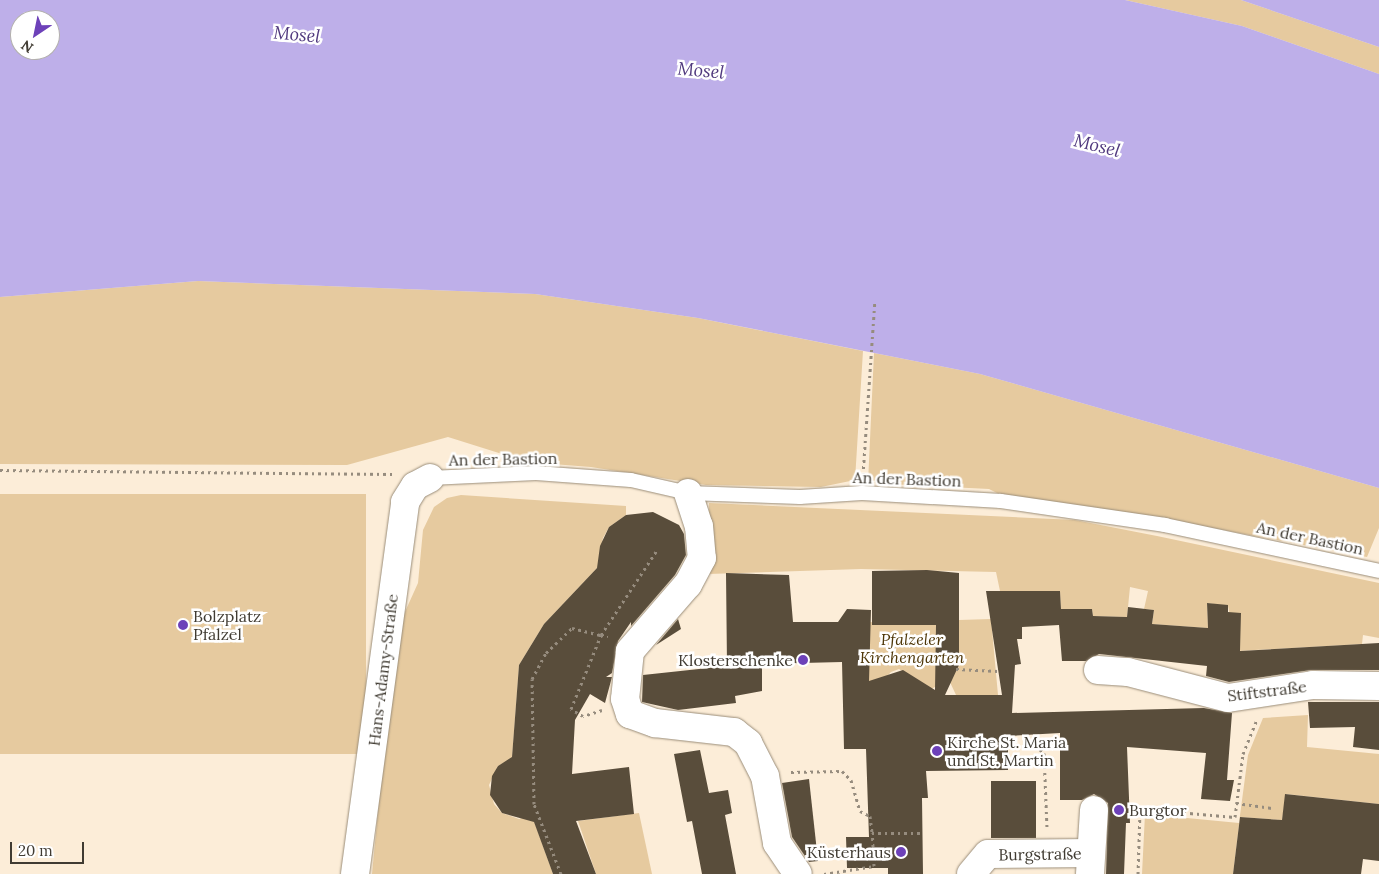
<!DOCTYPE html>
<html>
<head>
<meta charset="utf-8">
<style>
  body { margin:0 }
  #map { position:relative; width:1379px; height:874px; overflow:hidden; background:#fcedd8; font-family:Lora,serif }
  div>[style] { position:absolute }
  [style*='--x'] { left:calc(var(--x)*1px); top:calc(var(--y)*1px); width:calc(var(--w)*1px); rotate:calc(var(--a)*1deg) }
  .green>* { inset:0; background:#e6ca9f; transform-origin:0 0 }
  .water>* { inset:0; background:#beafe9 }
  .building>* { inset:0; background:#594d3b; transform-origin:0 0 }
  .path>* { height:3px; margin-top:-1.5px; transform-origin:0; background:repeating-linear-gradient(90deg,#968c7e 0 2.5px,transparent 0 6.5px) }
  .roads { filter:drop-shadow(0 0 1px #9a8d79) drop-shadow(0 0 1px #9a8d79) }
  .lane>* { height:14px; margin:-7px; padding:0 7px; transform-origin:7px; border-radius:7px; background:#fff }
  .street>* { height:28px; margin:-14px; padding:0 14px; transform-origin:14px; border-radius:14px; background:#fff }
  .dots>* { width:14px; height:14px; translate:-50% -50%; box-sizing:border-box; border:2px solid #fff; border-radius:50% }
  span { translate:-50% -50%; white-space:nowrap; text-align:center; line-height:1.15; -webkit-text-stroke:5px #fff; paint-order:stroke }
  .street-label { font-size:16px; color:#403b32 }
  .poi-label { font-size:16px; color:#403b32 }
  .left { translate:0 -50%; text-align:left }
  .right { translate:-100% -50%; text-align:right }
  .park-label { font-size:16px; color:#4e3607; font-style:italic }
  .water-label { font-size:18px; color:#50397e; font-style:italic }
  .north { position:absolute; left:10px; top:10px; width:50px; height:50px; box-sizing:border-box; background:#fff; border:1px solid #b3b1ad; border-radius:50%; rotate:214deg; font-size:14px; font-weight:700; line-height:20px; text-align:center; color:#403b32 }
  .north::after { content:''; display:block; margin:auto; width:18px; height:22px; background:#6d41b9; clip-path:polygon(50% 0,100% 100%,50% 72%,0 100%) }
  .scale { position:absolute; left:10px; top:842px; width:74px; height:22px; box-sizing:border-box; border:2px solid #403b32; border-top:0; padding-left:6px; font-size:15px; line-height:18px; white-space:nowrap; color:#403b32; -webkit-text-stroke:4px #fff; paint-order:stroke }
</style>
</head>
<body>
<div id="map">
  <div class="green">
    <i style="clip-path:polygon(1125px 0,1241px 0,1379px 47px,1379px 74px,1242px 26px)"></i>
    <i style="clip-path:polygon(198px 281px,535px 294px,698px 318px,863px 351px,855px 480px,821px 487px,706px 485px,591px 467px,527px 462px,448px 437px,347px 465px,0 464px,0 297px)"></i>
    <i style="clip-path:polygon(874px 353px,980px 374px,1379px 488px,1379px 528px,1367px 557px,1138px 514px,1003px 496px,989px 489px,868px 483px)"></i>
    <i style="left:0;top:494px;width:366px;height:260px"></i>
    <i style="clip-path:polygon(461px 495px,626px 506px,626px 515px,609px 527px,603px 538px,598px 567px,544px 624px,519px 665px,512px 758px,498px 766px,489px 785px,494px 804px,502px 813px,519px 819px,532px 815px,553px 874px,372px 874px,395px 634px,418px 583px,423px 530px,434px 507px,447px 498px)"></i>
    <i style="clip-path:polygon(709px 503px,1075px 520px,1157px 536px,1379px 583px,1379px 638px,1363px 635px,1362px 644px,1237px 651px,1228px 606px,1207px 603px,1208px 628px,1152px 624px,1154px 610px,1144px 609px,1148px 591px,1130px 587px,1127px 617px,1093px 616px,1092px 609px,1067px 609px,1061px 615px,1060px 591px,1000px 591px,996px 572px,861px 569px,708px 574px)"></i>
    <i style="clip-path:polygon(991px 619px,998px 695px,956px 695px,949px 680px,931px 689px,899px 669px,891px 672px,869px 695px,869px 622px,936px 625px,936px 654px,959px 654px,959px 620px)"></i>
    <i style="clip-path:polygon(1308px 715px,1307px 747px,1379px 754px,1379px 804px,1286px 794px,1282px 820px,1240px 817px,1233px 874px,1142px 874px,1145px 814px,1239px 823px,1248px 755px,1263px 718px)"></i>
    <i style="clip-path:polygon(639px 813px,652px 874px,596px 874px,578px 821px)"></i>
  </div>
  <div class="water">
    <i style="clip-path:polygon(evenodd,0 0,1125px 0,1242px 26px,1379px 74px,1379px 488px,980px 374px,698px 318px,535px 294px,198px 281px,0 297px,0 0,20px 20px,50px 20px,50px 50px,20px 50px,20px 20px)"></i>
    <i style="clip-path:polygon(1241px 0,1379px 0,1379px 47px)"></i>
  </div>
  <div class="building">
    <i style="clip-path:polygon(653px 512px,679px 525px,684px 534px,686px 555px,675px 575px,631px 626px,631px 622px,618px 641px,612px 673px,606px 677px,612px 677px,605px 703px,590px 694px,575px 720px,572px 774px,629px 767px,634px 814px,576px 821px,596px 874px,553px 874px,534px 822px,502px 813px,490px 795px,492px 776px,498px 766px,512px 757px,519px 665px,544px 624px,597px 568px,600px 546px,609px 527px,626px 515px)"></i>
    <i style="clip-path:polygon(927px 570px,959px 573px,959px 665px,945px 695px,1002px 695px,986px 591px,1060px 591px,1061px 609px,1092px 609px,1093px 616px,1127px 617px,1128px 607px,1154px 610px,1152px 624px,1208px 628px,1207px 603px,1228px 605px,1228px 612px,1241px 613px,1240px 651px,1379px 643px,1379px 670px,1311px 670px,1229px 682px,1206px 676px,1207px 666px,1099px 654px,1086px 661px,1062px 661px,1059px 625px,1022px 627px,1022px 639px,1017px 639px,1021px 664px,1015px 665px,1012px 713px,1204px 708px,1232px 713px,1227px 780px,1234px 780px,1230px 801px,1201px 799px,1206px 753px,1127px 747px,1130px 823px,1126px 823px,1124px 874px,1106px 874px,1108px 803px,1094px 794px,1082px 800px,1060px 800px,1060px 733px,1008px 736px,1008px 770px,926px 771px,928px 798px,922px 798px,923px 874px,888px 874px,888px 868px,847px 868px,846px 837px,869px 837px,866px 749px,844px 749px,842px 662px,762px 664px,762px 691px,735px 696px,736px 703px,678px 710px,642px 702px,643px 675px,727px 666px,726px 573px,789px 575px,793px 622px,838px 622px,847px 609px,871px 610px,869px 681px,903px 670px,935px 690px,936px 625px,872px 625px,872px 571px)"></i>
    <i style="clip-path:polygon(678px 619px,681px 629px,656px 645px)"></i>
    <i style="clip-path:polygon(1308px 702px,1379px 702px,1379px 750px,1353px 747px,1355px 727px,1310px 728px)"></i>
    <i style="clip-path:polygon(700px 750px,709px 793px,728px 790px,732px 813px,725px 815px,736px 874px,702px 874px,692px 821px,687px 822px,674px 754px)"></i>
    <i style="clip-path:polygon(809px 779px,818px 861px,809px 862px,792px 837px,782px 783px)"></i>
    <i style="left:991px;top:781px;width:45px;height:57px"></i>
    <i style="clip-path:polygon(1285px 794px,1379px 804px,1379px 861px,1363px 859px,1361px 874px,1233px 874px,1240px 817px,1282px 820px)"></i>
  </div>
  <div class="path">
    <i style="--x:0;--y:470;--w:392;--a:0.6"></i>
    <i style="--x:863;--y:475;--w:174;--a:-86.1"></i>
    <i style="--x:956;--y:669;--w:42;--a:2.7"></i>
    <i style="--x:602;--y:710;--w:20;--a:162"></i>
    <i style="--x:583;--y:716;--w:14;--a:-150"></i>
    <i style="--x:571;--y:709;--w:80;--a:-67.9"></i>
    <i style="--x:601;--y:635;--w:7;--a:8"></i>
    <i style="--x:1036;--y:738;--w:7;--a:98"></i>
    <i style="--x:1035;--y:745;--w:12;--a:42"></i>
    <i style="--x:1044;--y:753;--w:75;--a:87.7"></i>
    <i style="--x:791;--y:772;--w:51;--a:-1.1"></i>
    <i style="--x:842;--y:771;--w:13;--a:45"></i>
    <i style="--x:851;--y:780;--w:32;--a:74"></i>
    <i style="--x:860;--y:811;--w:11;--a:27"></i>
    <i style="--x:870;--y:816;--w:17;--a:83"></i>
    <i style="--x:872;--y:833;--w:50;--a:0"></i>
    <i style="--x:1236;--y:803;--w:37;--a:8"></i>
    <i style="--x:1132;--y:808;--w:103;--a:5"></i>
    <i style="--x:1235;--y:817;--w:64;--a:-82.8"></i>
    <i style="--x:1243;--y:754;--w:38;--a:-68"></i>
    <i style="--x:561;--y:874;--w:75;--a:-111.1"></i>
    <i style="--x:534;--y:804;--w:125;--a:-90.9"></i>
    <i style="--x:532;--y:679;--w:30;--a:-62"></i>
    <i style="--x:546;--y:653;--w:36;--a:-44"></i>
    <i style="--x:572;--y:628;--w:30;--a:14"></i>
    <i style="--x:601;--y:635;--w:102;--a:-56.6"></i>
    <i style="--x:824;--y:874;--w:51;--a:-9.1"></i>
    <i style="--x:874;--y:866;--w:33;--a:-93"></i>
    <i style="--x:1138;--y:874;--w:65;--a:-88.2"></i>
  </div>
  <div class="roads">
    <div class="lane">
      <i style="--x:430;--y:478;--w:106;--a:-2.7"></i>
      <i style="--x:536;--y:473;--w:95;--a:4.2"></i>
      <i style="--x:631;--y:480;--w:58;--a:12.8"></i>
      <i style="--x:688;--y:493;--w:112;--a:2"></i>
      <i style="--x:800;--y:497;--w:62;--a:-3.7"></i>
      <i style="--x:862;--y:493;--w:139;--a:3.3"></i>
      <i style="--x:1001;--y:501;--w:166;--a:8.3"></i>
      <i style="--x:1165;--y:525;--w:219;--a:12.1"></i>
    </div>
    <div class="street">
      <i style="--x:688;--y:493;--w:35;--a:72"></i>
      <i style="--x:699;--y:526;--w:32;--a:85"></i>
      <i style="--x:702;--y:558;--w:30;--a:118"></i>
      <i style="--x:688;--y:584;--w:89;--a:130.9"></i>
      <i style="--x:630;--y:651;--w:48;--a:95.9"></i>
      <i style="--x:625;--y:699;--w:16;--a:72"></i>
      <i style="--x:630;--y:714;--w:27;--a:20"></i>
      <i style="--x:655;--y:723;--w:80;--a:6.5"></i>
      <i style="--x:734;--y:732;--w:18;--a:38"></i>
      <i style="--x:748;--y:743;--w:37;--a:63"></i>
      <i style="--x:765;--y:776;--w:68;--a:79.8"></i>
      <i style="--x:777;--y:843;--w:37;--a:56"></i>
      <i style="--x:1098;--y:670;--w:30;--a:4"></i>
      <i style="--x:1128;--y:672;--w:103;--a:14.6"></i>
      <i style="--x:1228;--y:698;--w:86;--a:-8.7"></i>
      <i style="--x:1313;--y:685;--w:66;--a:0.9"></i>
      <i style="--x:355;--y:874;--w:375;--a:-82.3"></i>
      <i style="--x:405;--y:502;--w:19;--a:-58"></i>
      <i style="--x:415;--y:486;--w:17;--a:-28"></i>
      <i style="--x:971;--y:874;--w:26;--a:-50"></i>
      <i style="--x:988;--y:854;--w:103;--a:-0.6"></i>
      <i style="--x:1090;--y:874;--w:64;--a:-86.4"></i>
    </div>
  </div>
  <div class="dots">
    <i style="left:183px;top:625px;background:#6d41b9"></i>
    <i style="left:803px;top:660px;background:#6d41b9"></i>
    <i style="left:937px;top:751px;background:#6d41b9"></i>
    <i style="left:1119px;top:810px;background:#6d41b9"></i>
    <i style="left:901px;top:852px;background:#6d41b9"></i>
  </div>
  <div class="street-label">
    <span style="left:503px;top:459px;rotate:-1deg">An der Bastion</span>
    <span style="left:907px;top:479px;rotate:2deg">An der Bastion</span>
    <span style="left:1310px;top:538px;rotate:12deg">An der Bastion</span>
    <span style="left:383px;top:670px;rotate:-83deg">Hans-Adamy-Straße</span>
    <span style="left:1267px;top:691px;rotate:-7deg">Stiftstraße</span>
    <span style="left:1040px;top:854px;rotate:-1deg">Burgstraße</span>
  </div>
  <div class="poi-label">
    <span class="left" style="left:193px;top:625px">Bolzplatz<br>Pfalzel</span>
    <span class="right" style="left:793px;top:660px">Klosterschenke</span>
    <span class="left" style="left:947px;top:751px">Kirche St. Maria<br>und St. Martin</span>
    <span class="left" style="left:1129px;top:810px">Burgtor</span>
    <span class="right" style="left:891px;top:852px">Küsterhaus</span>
  </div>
  <div class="park-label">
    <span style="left:912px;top:648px">Pfalzeler<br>Kirchengarten</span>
  </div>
  <div class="water-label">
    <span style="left:297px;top:35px;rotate:5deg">Mosel</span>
    <span style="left:701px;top:71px;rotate:5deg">Mosel</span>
    <span style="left:1097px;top:146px;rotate:14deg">Mosel</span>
  </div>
  <div class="north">N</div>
  <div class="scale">20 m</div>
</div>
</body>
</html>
